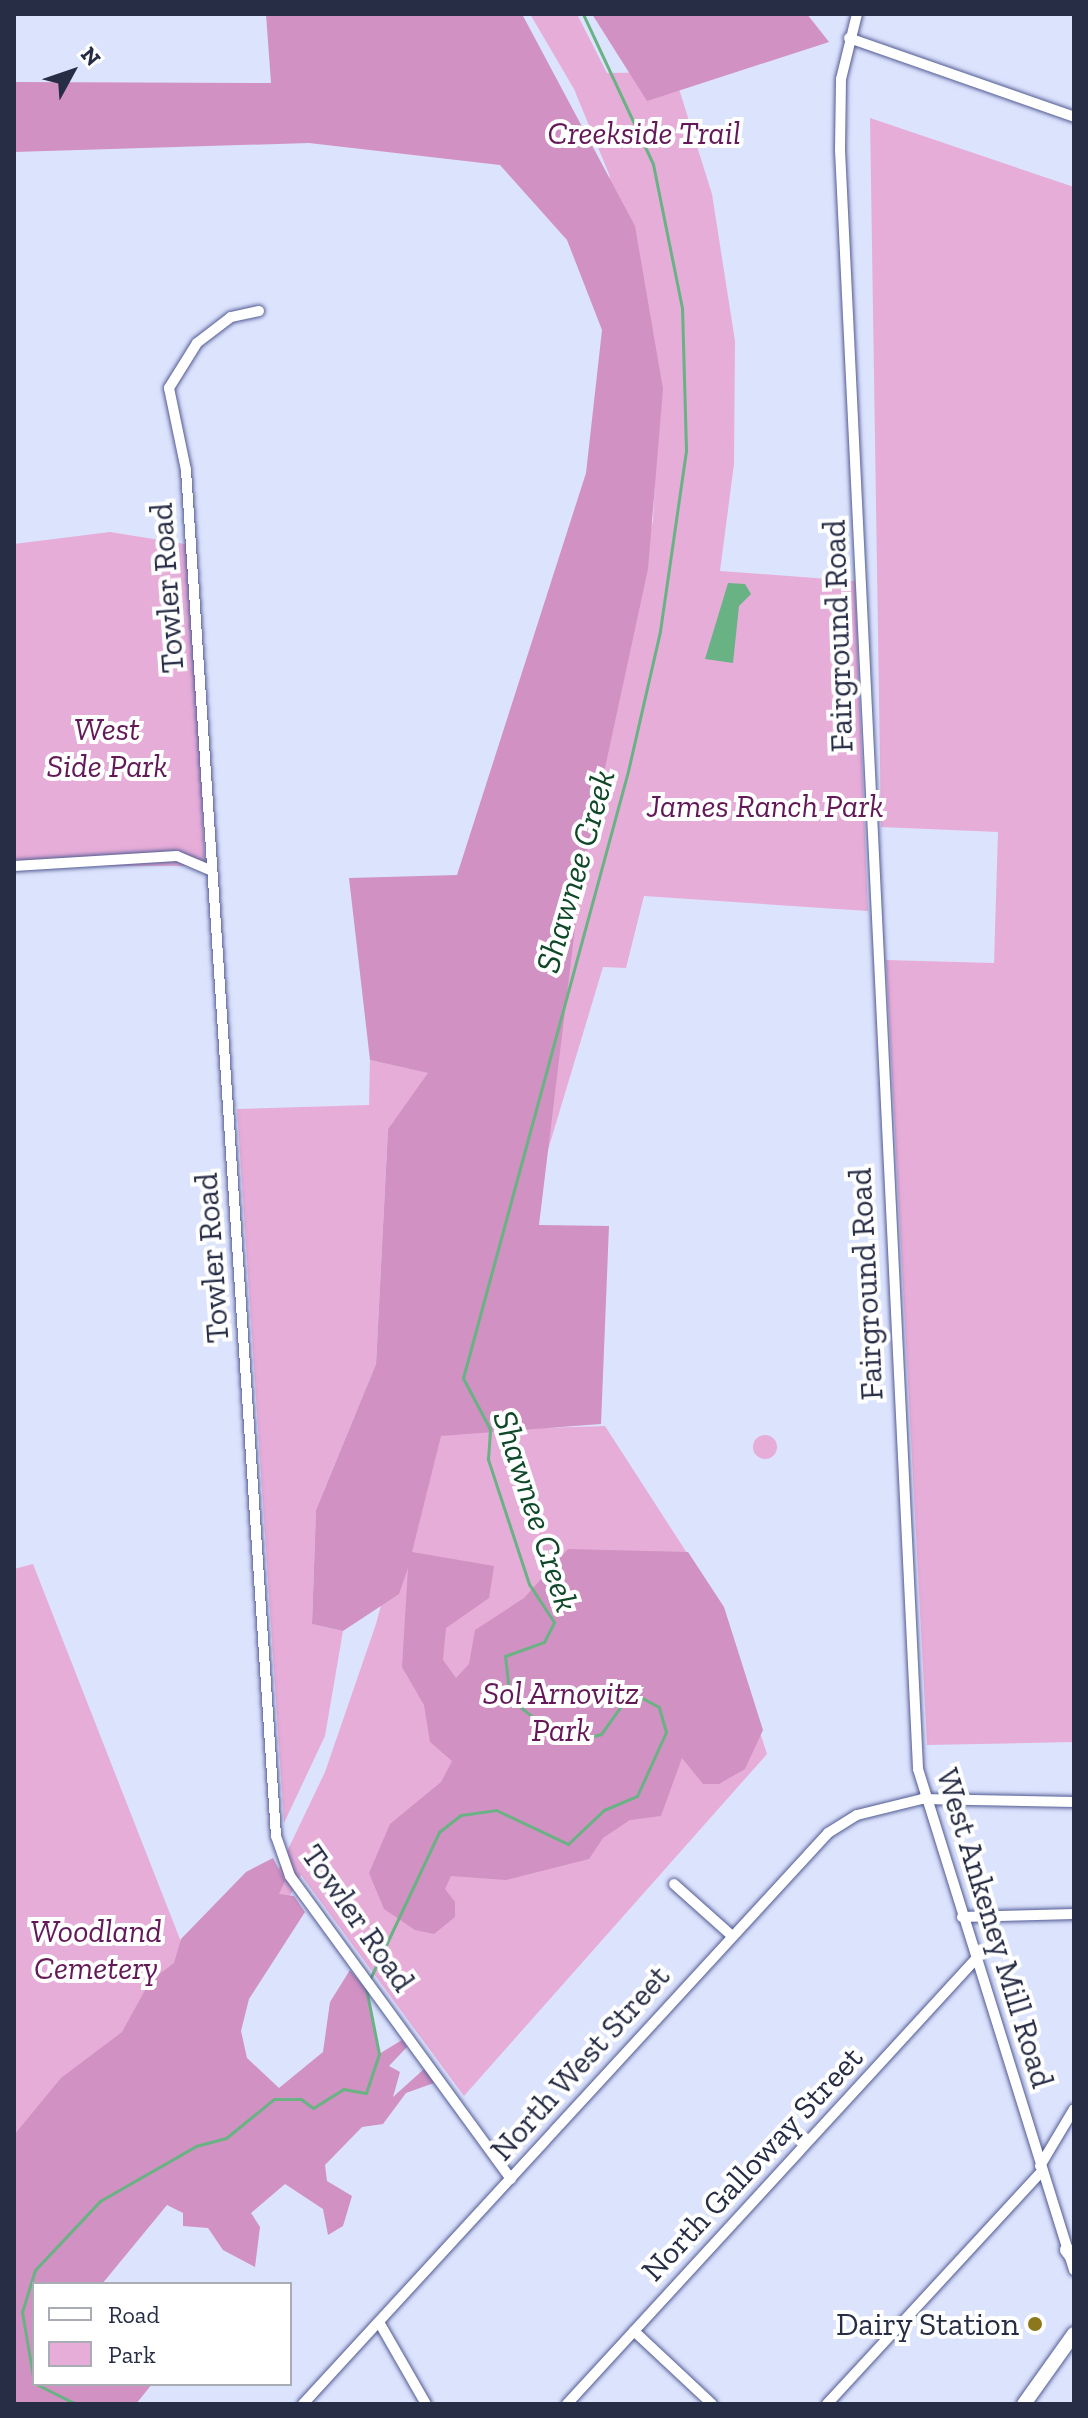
<!DOCTYPE html>
<html>
<head>
<meta charset="utf-8">
<style>
  body { margin:0 }
  #map { position:relative; width:1088px; height:2418px; overflow:hidden; background:#dce3fd; font-family:"Zilla Slab",serif }
  div>[style] { position:absolute }
  [style*='--x'] { left:calc(var(--x)*1px); top:calc(var(--y)*1px); width:calc(var(--w)*1px); rotate:calc(var(--a)*1deg) }
  .green>* { inset:0; background:#e7add9 }
  .round { border-radius:50% }
  .forest>* { inset:0; background:#d191c2 }
  .water>* { inset:0; background:#69b284 }
  .stream>* { height:3px; margin:-1.5px; padding:0 1.5px; transform-origin:1.5px; border-radius:1.5px; background:#69b284 }
  .roads { filter:drop-shadow(0 0 2px #515b93) drop-shadow(0 0 2px #515b93) }
  .minor>* { height:10px; margin:-5px; padding:0 5px; transform-origin:5px; border-radius:5px; background:#fff }
  .highway>* { height:14px; margin:-7px; padding:0 7px; transform-origin:7px; border-radius:7px; background:#fff }
  .dots>* { width:22px; height:22px; translate:-50% -50%; box-sizing:border-box; border:4px solid #fff; border-radius:50% }
  span { translate:-50% -50%; white-space:nowrap; text-align:center; line-height:1.15; -webkit-text-stroke:8px #fff; paint-order:stroke }
  .park-label { font-size:32px; color:#631857; font-style:italic }
  .street-label { font-size:32px; color:#282d46 }
  .poi-label { font-size:32px; color:#282d46 }
  .right { translate:-100% -50%; text-align:right }
  .water-label { font-size:34px; color:#0f4829; font-style:italic }
  .frame { position:absolute; inset:0; border:16px solid #282d46; pointer-events:none }
  .legend { position:absolute; left:32px; top:2282px; width:260px; height:104px; box-sizing:border-box; background:#fff; border:2px solid #a9abb5; margin:0; padding:10px 14px; list-style:none; font-size:24px; color:#282d46 }
  .legend li { display:flex; align-items:center; gap:16px; height:40px }
  .legend b { width:40px; border:2px solid #a9abb5 }
  .north { position:absolute; left:32px; top:32px; width:80px; height:80px; -webkit-text-stroke:6px #fff; paint-order:stroke; rotate:50deg; font-size:22px; font-weight:700; line-height:32px; text-align:center; color:#282d46 }
  .north::after { content:''; display:block; margin:auto; width:28px; height:36px; background:#282d46; clip-path:polygon(50% 0,100% 100%,50% 72%,0 100%) }
</style>
</head>
<body>
<div id="map">
  <div class="green">
    <i style="clip-path:polygon(530px 14px,577px 14px,607px 73px,672px 72px,680px 92px,712px 194px,735px 341px,734px 464px,720px 571px,855px 581px,868px 911px,644px 896px,626px 968px,603px 967px,523px 1233px,448px 1431px,605px 1426px,716px 1598px,767px 1754px,464px 2096px,301px 1875px,286px 1903px,262px 1904px,325px 1772px,376px 1624px,553px 964px,653px 520px,657px 434px,609px 174px,574px 89px)"></i>
    <i style="clip-path:polygon(870px 118px,1074px 187px,1074px 1742px,927px 1745px,886px 960px,994px 963px,998px 832px,881px 827px)"></i>
    <i style="clip-path:polygon(110px 532px,191px 545px,205px 866px,14px 866px,14px 544px)"></i>
    <i style="clip-path:polygon(370px 1060px,429px 1073px,388px 1129px,376px 1364px,316px 1510px,312px 1624px,343px 1631px,325px 1736px,284px 1823px,237px 1109px,369px 1105px)"></i>
    <i class="round" style="left:753px;top:1435px;width:24px;height:24px"></i>
    <i style="clip-path:polygon(33px 1564px,194px 1975px,14px 2135px,14px 1569px)"></i>
  </div>
  <div class="forest">
    <i style="clip-path:polygon(266px 14px,522px 14px,635px 226px,663px 389px,648px 569px,581px 879px,539px 1225px,609px 1226px,601px 1424px,441px 1436px,412px 1552px,494px 1566px,489px 1598px,446px 1628px,443px 1660px,456px 1678px,469px 1664px,475px 1630px,524px 1598px,568px 1549px,688px 1552px,724px 1607px,763px 1730px,745px 1769px,719px 1784px,703px 1784px,682px 1758px,661px 1816px,630px 1820px,603px 1838px,589px 1859px,506px 1880px,451px 1876px,445px 1889px,455px 1902px,455px 1917px,434px 1934px,415px 1930px,384px 1909px,369px 1873px,390px 1824px,441px 1782px,452px 1761px,430px 1742px,424px 1705px,402px 1667px,408px 1568px,399px 1594px,343px 1631px,312px 1624px,316px 1510px,376px 1364px,388px 1129px,428px 1073px,370px 1060px,349px 878px,457px 875px,586px 473px,602px 330px,567px 240px,500px 165px,309px 143px,14px 152px,14px 82px,271px 83px)"></i>
    <i style="clip-path:polygon(592px 14px,807px 14px,829px 42px,647px 101px)"></i>
    <i style="clip-path:polygon(273px 1858px,285px 1881px,279px 1894px,294px 1896px,305px 1912px,249px 1999px,241px 2031px,247px 2058px,279px 2088px,323px 2052px,330px 2002px,350px 1970px,366px 1989px,379px 2054px,402px 2040px,407px 2047px,389px 2066px,400px 2072px,393px 2097px,424px 2069px,434px 2083px,406px 2093px,383px 2124px,362px 2127px,325px 2165px,327px 2181px,352px 2196px,343px 2226px,328px 2235px,323px 2209px,285px 2184px,251px 2213px,260px 2227px,255px 2267px,223px 2250px,208px 2228px,183px 2226px,183px 2213px,167px 2205px,102px 2284px,34px 2284px,34px 2384px,152px 2384px,136px 2404px,14px 2404px,14px 2135px,61px 2078px,122px 2032px,150px 1981px,174px 1963px,181px 1939px,246px 1872px)"></i>
  </div>
  <div class="water">
    <i style="clip-path:polygon(728px 583px,745px 584px,751px 594px,739px 606px,733px 663px,705px 659px)"></i>
  </div>
  <div class="stream">
    <i style="--x:369;--y:1981;--w:165;--a:-64.8"></i>
    <i style="--x:439;--y:1832;--w:28;--a:-38"></i>
    <i style="--x:461;--y:1815;--w:35;--a:-8"></i>
    <i style="--x:496;--y:1810;--w:80;--a:25.3"></i>
    <i style="--x:568;--y:1844;--w:50;--a:-43.4"></i>
    <i style="--x:604;--y:1810;--w:36;--a:-23"></i>
    <i style="--x:637;--y:1796;--w:70;--a:-65.6"></i>
    <i style="--x:666;--y:1732;--w:26;--a:-106"></i>
    <i style="--x:659;--y:1707;--w:32;--a:-152"></i>
    <i style="--x:631;--y:1692;--w:52;--a:125.5"></i>
    <i style="--x:601;--y:1734;--w:36;--a:166"></i>
    <i style="--x:566;--y:1743;--w:71;--a:-141.8"></i>
    <i style="--x:510;--y:1699;--w:43;--a:-96.6"></i>
    <i style="--x:505;--y:1656;--w:41;--a:-19.7"></i>
    <i style="--x:544;--y:1642;--w:22;--a:-63"></i>
    <i style="--x:554;--y:1622;--w:45;--a:-123.3"></i>
    <i style="--x:529;--y:1584;--w:132;--a:-108.2"></i>
    <i style="--x:488;--y:1459;--w:30;--a:-86"></i>
    <i style="--x:490;--y:1429;--w:58;--a:-117.9"></i>
    <i style="--x:463;--y:1378;--w:629;--a:-74.79"></i>
    <i style="--x:628;--y:771;--w:144;--a:-77.1"></i>
    <i style="--x:660;--y:631;--w:183;--a:-81.8"></i>
    <i style="--x:686;--y:450;--w:142;--a:-91.6"></i>
    <i style="--x:682;--y:308;--w:147;--a:-101.4"></i>
    <i style="--x:653;--y:164;--w:166;--a:-115"></i>
    <i style="--x:34;--y:2382;--w:71;--a:-99.7"></i>
    <i style="--x:22;--y:2312;--w:44;--a:-72.8"></i>
    <i style="--x:35;--y:2270;--w:95;--a:-46.7"></i>
    <i style="--x:100;--y:2201;--w:111;--a:-29.8"></i>
    <i style="--x:196;--y:2146;--w:31;--a:-15"></i>
    <i style="--x:226;--y:2138;--w:62;--a:-39.1"></i>
    <i style="--x:274;--y:2099;--w:27;--a:0"></i>
    <i style="--x:301;--y:2099;--w:15;--a:37"></i>
    <i style="--x:313;--y:2108;--w:36;--a:-32"></i>
    <i style="--x:343;--y:2089;--w:23;--a:10"></i>
    <i style="--x:366;--y:2093;--w:41;--a:-71.6"></i>
    <i style="--x:379;--y:2054;--w:67;--a:-101.1"></i>
    <i style="--x:36;--y:2384;--w:45;--a:26.6"></i>
  </div>
  <div class="roads">
    <div class="minor">
      <i style="--x:857;--y:14;--w:67;--a:103.8"></i>
      <i style="--x:841;--y:79;--w:71;--a:90.8"></i>
      <i style="--x:840;--y:150;--w:1621;--a:87.24"></i>
      <i style="--x:918;--y:1769;--w:525;--a:72.7"></i>
      <i style="--x:849;--y:38;--w:238;--a:19.3"></i>
      <i style="--x:259;--y:311;--w:29;--a:168"></i>
      <i style="--x:231;--y:317;--w:43;--a:142.6"></i>
      <i style="--x:197;--y:343;--w:53;--a:121.9"></i>
      <i style="--x:169;--y:388;--w:84;--a:78.3"></i>
      <i style="--x:186;--y:470;--w:1369;--a:86.23"></i>
      <i style="--x:276;--y:1836;--w:42;--a:70.7"></i>
      <i style="--x:290;--y:1876;--w:375;--a:53.9"></i>
      <i style="--x:14;--y:866;--w:163;--a:-3.5"></i>
      <i style="--x:177;--y:856;--w:38;--a:23"></i>
      <i style="--x:674;--y:1884;--w:76;--a:41.8"></i>
      <i style="--x:962;--y:1917;--w:112;--a:-1.5"></i>
      <i style="--x:1040;--y:2166;--w:66;--a:-59.2"></i>
      <i style="--x:379;--y:2322;--w:95;--a:60.2"></i>
      <i style="--x:634;--y:2331;--w:107;--a:43.1"></i>
      <i style="--x:303;--y:2404;--w:776;--a:-47.4"></i>
      <i style="--x:828;--y:1833;--w:34;--a:-32"></i>
      <i style="--x:857;--y:1815;--w:67;--a:-13.8"></i>
      <i style="--x:922;--y:1799;--w:152;--a:1.1"></i>
      <i style="--x:567;--y:2404;--w:603;--a:-47.42"></i>
      <i style="--x:827;--y:2404;--w:317;--a:-47.3"></i>
    </div>
    <div class="highway">
      <i style="--x:1067;--y:2250;--w:11;--a:52"></i>
      <i style="--x:1024;--y:2404;--w:86;--a:-54.5"></i>
    </div>
  </div>
  <div class="dots">
    <i style="left:1035px;top:2324px;background:#8d771c"></i>
  </div>
  <div class="park-label">
    <span style="left:644px;top:133px">Creekside Trail</span>
    <span style="left:107px;top:748px">West<br>Side Park</span>
    <span style="left:765px;top:806px">James Ranch Park</span>
    <span style="left:561px;top:1712px">Sol Arnovitz<br>Park</span>
    <span style="left:96px;top:1950px">Woodland<br>Cemetery</span>
  </div>
  <div class="street-label">
    <span style="left:167px;top:588px;rotate:-94deg">Towler Road</span>
    <span style="left:838px;top:636px;rotate:-92deg">Fairground Road</span>
    <span style="left:212px;top:1258px;rotate:-94deg">Towler Road</span>
    <span style="left:866px;top:1284px;rotate:-93deg">Fairground Road</span>
    <span style="left:358px;top:1918px;rotate:55deg">Towler Road</span>
    <span style="left:995px;top:1928px;rotate:73deg">West Ankeney Mill Road</span>
    <span style="left:580px;top:2063px;rotate:-48deg">North West Street</span>
    <span style="left:752px;top:2164px;rotate:-47deg">North Galloway Street</span>
  </div>
  <div class="poi-label">
    <span class="right" style="left:1019px;top:2324px">Dairy Station</span>
  </div>
  <div class="water-label">
    <span style="left:575px;top:871px;rotate:-74deg">Shawnee Creek</span>
    <span style="left:536px;top:1511px;rotate:72deg">Shawnee Creek</span>
  </div>
  <div class="frame"></div>
  <ul class="legend">
  <li><b style="height:10px;background:#fff"></b>Road</li>
  <li><b style="height:22px;background:#e7add9"></b>Park</li>
  </ul>
  <div class="north">N</div>
</div>
</body>
</html>
